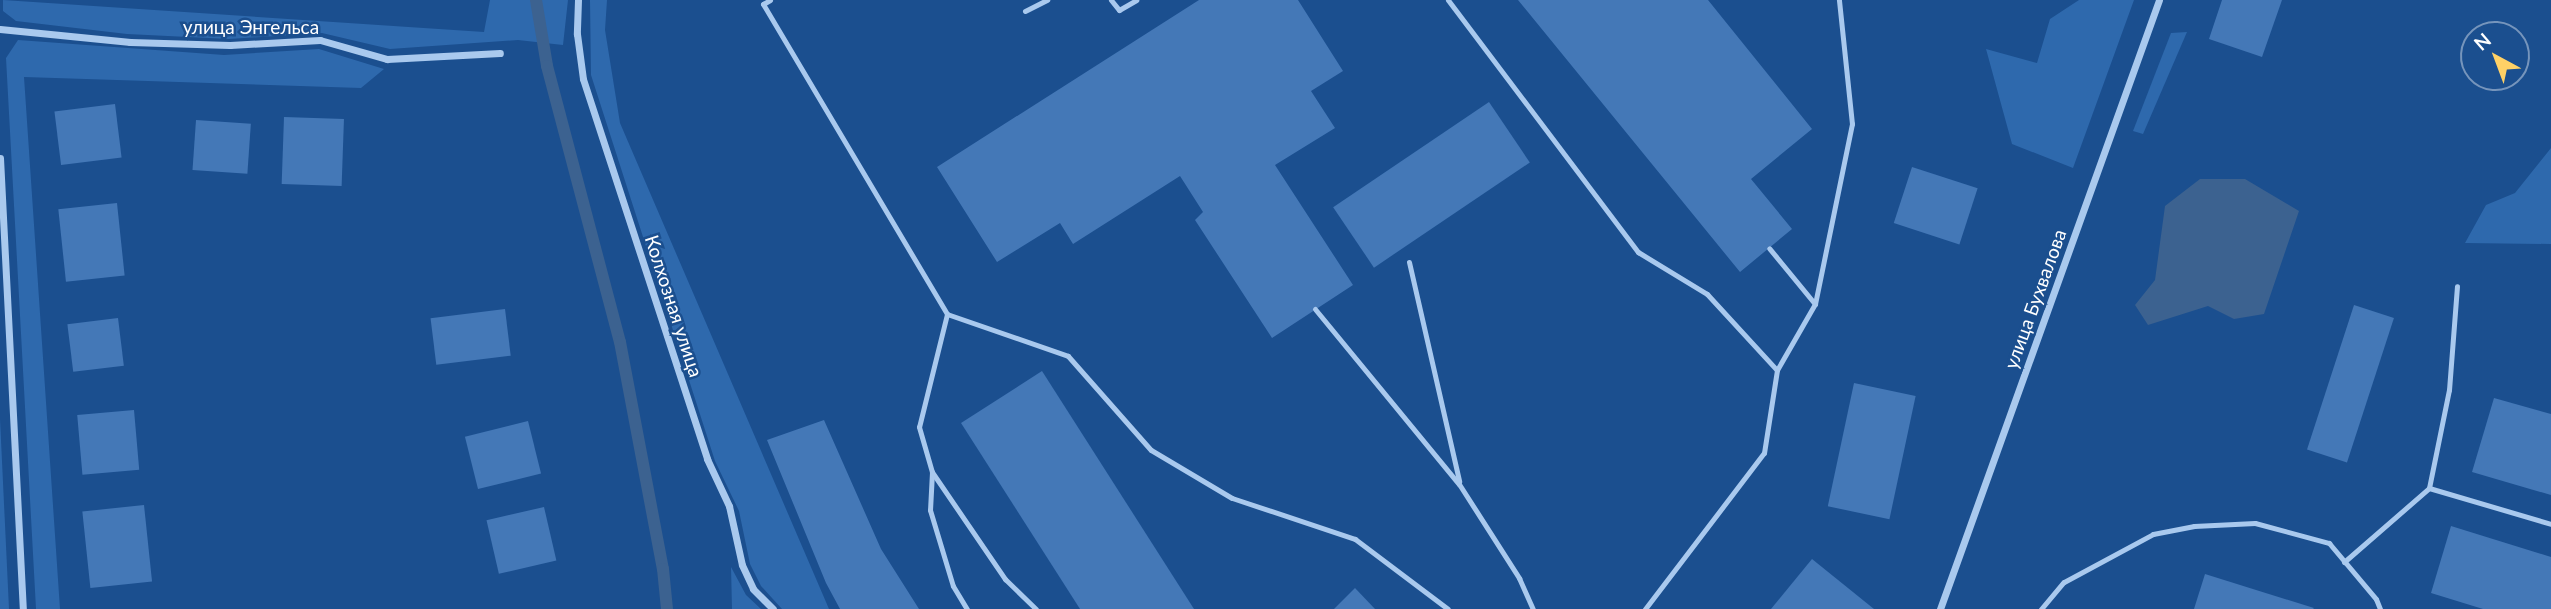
<!DOCTYPE html>
<html>
<head>
<meta charset="utf-8">
<style>
  body { margin:0 }
  #map { position:relative; width:2551px; height:609px; overflow:hidden; background:#1b4f8f; font-family:Lato,sans-serif }
  div>[style] { position:absolute }
  [style*='--x'] { left:calc(var(--x)*1px); top:calc(var(--y)*1px); width:calc(var(--w)*1px); rotate:calc(var(--a)*1deg) }
  .green>* { inset:0; background:#2e69ad }
  .water>* { inset:0; background:#3c6290 }
  .stream>* { height:12px; margin:-6px; padding:0 6px; transform-origin:6px; border-radius:6px; background:#3c6290 }
  .building>* { inset:0; background:#4478b7; transform-origin:0 0 }
  .service>* { height:5px; margin:-2.5px; padding:0 2.5px; transform-origin:2.5px; border-radius:2.5px; background:#a9c9ee }
  .minor>* { height:7px; margin:-3.5px; padding:0 3.5px; transform-origin:3.5px; border-radius:3.5px; background:#a9c9ee }
  span { translate:-50% -50%; white-space:nowrap; text-align:center; line-height:1.15; -webkit-text-stroke:5px #1b4f8f; paint-order:stroke }
  .street-label { font-size:19px; color:#fff }
  .north { position:absolute; left:2460px; top:21px; width:70px; height:70px; box-sizing:border-box; background:#1b4f8f; border:2px solid #7695bc; border-radius:50%; rotate:319deg; font-size:19px; font-weight:700; line-height:28px; text-align:center; color:#fff }
  .north::after { content:''; display:block; margin:auto; width:24px; height:32px; background:#ffd166; clip-path:polygon(50% 0,100% 100%,50% 72%,0 100%) }
</style>
</head>
<body>
<div id="map">
  <div class="green">
    <i style="clip-path:polygon(3px 0,484px 32px,490px 0,568px 0,563px 45px,518px 40px,390px 49px,322px 33px,229px 39px,127px 34px,16px 21px,3px 11px)"></i>
    <i style="clip-path:polygon(590px 0,607px 0,605px 30px,620px 123px,829px 609px,782px 609px,761px 586px,750px 564px,739px 511px,715px 461px,591px 75px)"></i>
    <i style="clip-path:polygon(2079px 0,2134px 0,2073px 168px,2012px 144px,1986px 49px,2037px 63px,2050px 19px)"></i>
    <i style="clip-path:polygon(2187px 32px,2143px 134px,2133px 131px,2171px 33px)"></i>
    <i style="clip-path:polygon(18px 40px,224px 55px,319px 49px,384px 69px,361px 88px,24px 77px,60px 609px,36px 609px,6px 58px)"></i>
    <i style="clip-path:polygon(2551px 148px,2551px 244px,2465px 243px,2486px 205px,2515px 193px)"></i>
    <i style="clip-path:polygon(0 419px,9px 609px,0 609px)"></i>
    <i style="clip-path:polygon(731px 567px,746px 595px,761px 609px,732px 609px)"></i>
  </div>
  <div class="water">
    <i style="clip-path:polygon(2200px 179px,2245px 179px,2299px 211px,2264px 314px,2234px 319px,2208px 306px,2148px 325px,2135px 305px,2155px 280px,2165px 206px)"></i>
  </div>
  <div class="stream">
    <i style="--x:536;--y:0;--w:67;--a:80.5"></i>
    <i style="--x:547;--y:66;--w:285;--a:75.2"></i>
    <i style="--x:620;--y:342;--w:231;--a:79.3"></i>
    <i style="--x:663;--y:569;--w:40;--a:84.3"></i>
  </div>
  <div class="building">
    <i style="clip-path:polygon(1199px 0,1298px 0,1343px 71px,1311px 91px,1335px 128px,1275px 165px,1353px 285px,1272px 338px,1195px 220px,1203px 212px,1180px 176px,1073px 244px,1060px 223px,997px 262px,937px 167px)"></i>
    <i style="clip-path:polygon(1518px 0,1708px 0,1812px 129px,1751px 179px,1792px 229px,1740px 272px)"></i>
    <i style="clip-path:polygon(2222px 0,2282px 0,2262px 57px,2209px 39px)"></i>
    <i style="left:1489px;top:102px;width:73px;height:188px;rotate:56deg"></i>
    <i style="left:115px;top:104px;width:54px;height:61px;rotate:83deg"></i>
    <i style="left:284px;top:117px;width:60px;height:67px;rotate:2deg"></i>
    <i style="left:196px;top:120px;width:55px;height:50px;rotate:4deg"></i>
    <i style="left:1912px;top:167px;width:69px;height:59px;rotate:18deg"></i>
    <i style="left:117px;top:203px;width:73px;height:59px;rotate:84deg"></i>
    <i style="left:2354px;top:305px;width:42px;height:152px;rotate:18deg"></i>
    <i style="left:505px;top:309px;width:47px;height:75px;rotate:83deg"></i>
    <i style="left:118px;top:318px;width:48px;height:51px;rotate:83deg"></i>
    <i style="clip-path:polygon(1042px 371px,1194px 609px,1080px 609px,961px 423px)"></i>
    <i style="left:1854px;top:383px;width:63px;height:126px;rotate:12deg"></i>
    <i style="clip-path:polygon(2494px 398px,2551px 414px,2551px 495px,2472px 472px)"></i>
    <i style="left:134px;top:410px;width:60px;height:57px;rotate:85deg"></i>
    <i style="clip-path:polygon(824px 420px,881px 549px,919px 609px,840px 609px,826px 583px,767px 440px)"></i>
    <i style="left:528px;top:421px;width:54px;height:65px;rotate:76deg"></i>
    <i style="left:144px;top:505px;width:77px;height:62px;rotate:84deg"></i>
    <i style="left:544px;top:507px;width:55px;height:59px;rotate:77deg"></i>
    <i style="clip-path:polygon(2451px 526px,2551px 557px,2551px 609px,2483px 609px,2431px 593px)"></i>
    <i style="clip-path:polygon(1812px 559px,1874px 609px,1771px 609px)"></i>
    <i style="clip-path:polygon(2205px 574px,2314px 608px,2313px 609px,2194px 609px)"></i>
    <i style="clip-path:polygon(1355px 588px,1375px 609px,1334px 609px)"></i>
  </div>
  <div class="service">
    <i style="--x:770;--y:0;--w:8;--a:150"></i>
    <i style="--x:763;--y:4;--w:360;--a:59.3"></i>
    <i style="--x:947;--y:314;--w:128;--a:19.1"></i>
    <i style="--x:1068;--y:356;--w:125;--a:48.6"></i>
    <i style="--x:1151;--y:450;--w:94;--a:30.7"></i>
    <i style="--x:1232;--y:498;--w:130;--a:18.4"></i>
    <i style="--x:1355;--y:539;--w:116;--a:37"></i>
    <i style="--x:1111;--y:0;--w:13;--a:51"></i>
    <i style="--x:1119;--y:10;--w:20;--a:-30"></i>
    <i style="--x:1448;--y:0;--w:316;--a:53"></i>
    <i style="--x:1638;--y:252;--w:81;--a:31.3"></i>
    <i style="--x:1707;--y:294;--w:103;--a:47.4"></i>
    <i style="--x:1025;--y:11;--w:25;--a:-27"></i>
    <i style="--x:1409;--y:262;--w:225;--a:77.1"></i>
    <i style="--x:1815;--y:304;--w:184;--a:-78.4"></i>
    <i style="--x:1852;--y:124;--w:125;--a:-96"></i>
    <i style="--x:1315;--y:309;--w:227;--a:50.6"></i>
    <i style="--x:1459;--y:484;--w:112;--a:57.4"></i>
    <i style="--x:1519;--y:578;--w:34;--a:66"></i>
    <i style="--x:947;--y:314;--w:116;--a:103.9"></i>
    <i style="--x:919;--y:427;--w:47;--a:73.9"></i>
    <i style="--x:932;--y:472;--w:130;--a:55.7"></i>
    <i style="--x:1005;--y:579;--w:43;--a:44.1"></i>
    <i style="--x:932;--y:472;--w:38;--a:93"></i>
    <i style="--x:930;--y:510;--w:79;--a:73.2"></i>
    <i style="--x:953;--y:586;--w:27;--a:59"></i>
    <i style="--x:2429;--y:488;--w:100;--a:-78.5"></i>
    <i style="--x:2449;--y:390;--w:104;--a:-85.6"></i>
    <i style="--x:2344;--y:562;--w:113;--a:-41"></i>
    <i style="--x:2429;--y:488;--w:127;--a:16.4"></i>
    <i style="--x:1645;--y:609;--w:196;--a:-52.7"></i>
    <i style="--x:1764;--y:453;--w:84;--a:-81.1"></i>
    <i style="--x:1777;--y:370;--w:76;--a:-60.1"></i>
    <i style="--x:1815;--y:304;--w:72;--a:-129.4"></i>
    <i style="--x:2041;--y:609;--w:35;--a:-50"></i>
    <i style="--x:2064;--y:582;--w:101;--a:-28.3"></i>
    <i style="--x:2153;--y:534;--w:42;--a:-11"></i>
    <i style="--x:2194;--y:526;--w:61;--a:-2.8"></i>
    <i style="--x:2255;--y:523;--w:77;--a:15.1"></i>
    <i style="--x:2329;--y:543;--w:73;--a:50"></i>
    <i style="--x:2376;--y:599;--w:11;--a:68"></i>
  </div>
  <div class="minor">
    <i style="--x:578;--y:0;--w:34;--a:92"></i>
    <i style="--x:577;--y:34;--w:45;--a:82.4"></i>
    <i style="--x:583;--y:79;--w:400;--a:71.9"></i>
    <i style="--x:707;--y:459;--w:52;--a:64.9"></i>
    <i style="--x:729;--y:506;--w:60;--a:77.6"></i>
    <i style="--x:742;--y:565;--w:26;--a:65"></i>
    <i style="--x:753;--y:589;--w:28;--a:45"></i>
    <i style="--x:0;--y:29;--w:131;--a:5.7"></i>
    <i style="--x:130;--y:42;--w:100;--a:1.7"></i>
    <i style="--x:230;--y:45;--w:90;--a:-3.2"></i>
    <i style="--x:320;--y:40;--w:70;--a:15.8"></i>
    <i style="--x:387;--y:59;--w:113;--a:-3"></i>
    <i style="--x:0;--y:158;--w:452;--a:87.1"></i>
    <i style="--x:1940;--y:609;--w:647;--a:-70.22"></i>
  </div>
  <div class="street-label">
    <span style="left:251px;top:27px">улица Энгельса</span>
    <span style="left:2035px;top:299px;rotate:-70deg">улица Бухвалова</span>
    <span style="left:674px;top:306px;rotate:72deg">Колхозная улица</span>
  </div>
  <div class="north">N</div>
</div>
</body>
</html>
